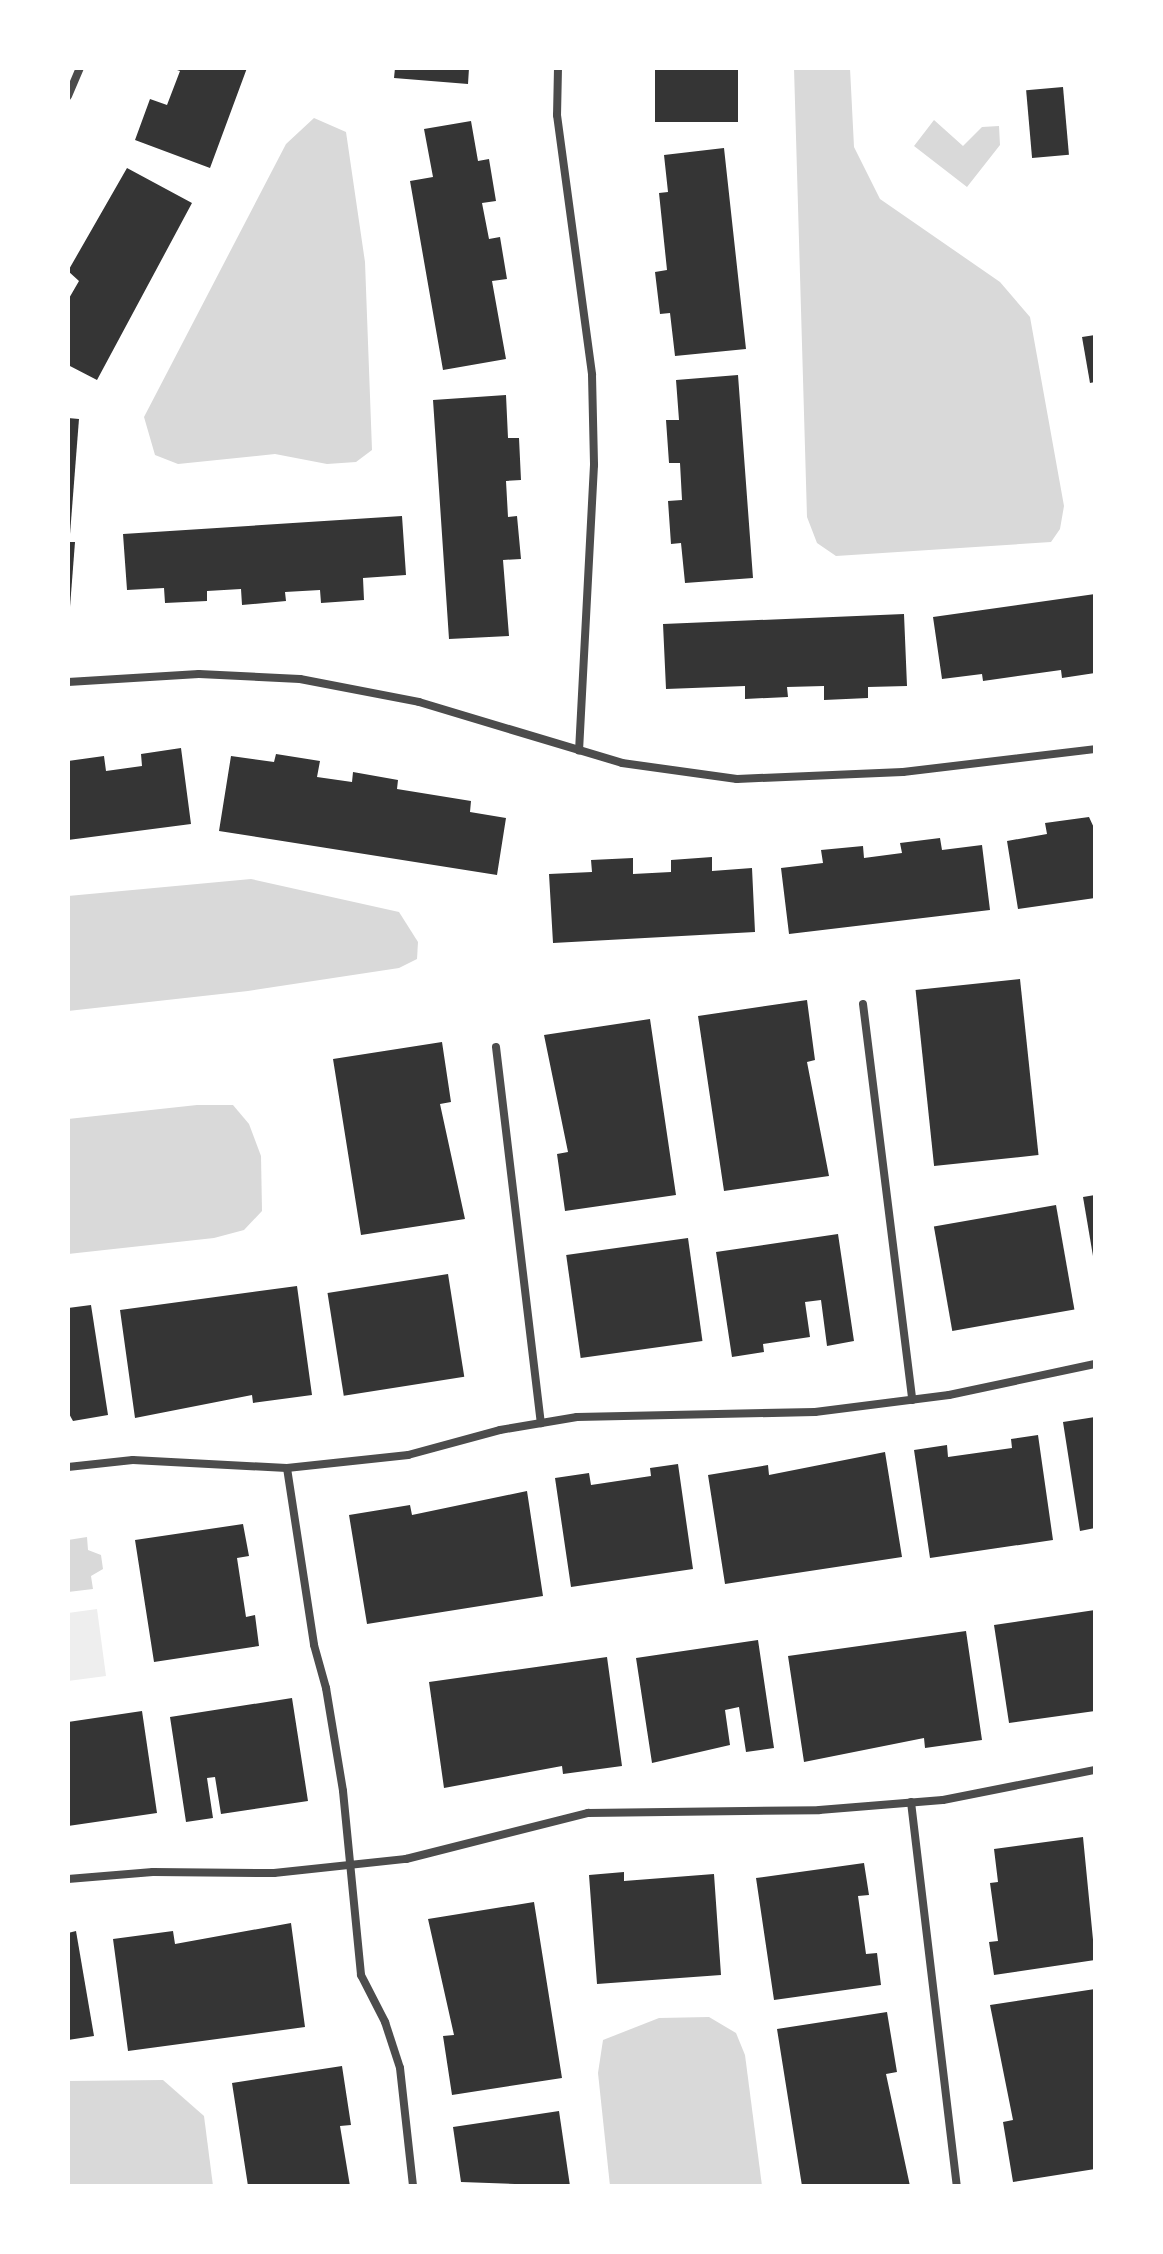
<!DOCTYPE html>
<html>
<head>
<meta charset="utf-8">
<style>
  body { margin:0 }
  #map { position:relative; width:1163px; height:2254px; overflow:hidden; background:#fff; font-family:"PT Sans Narrow",sans-serif }
  div>[style] { position:absolute }
  [style*='--x'] { left:calc(var(--x)*1px); top:calc(var(--y)*1px); width:calc(var(--w)*1px); rotate:calc(var(--a)*1deg) }
  .green>* { inset:0; background:#eee }
  .water>* { inset:0; background:#d9d9d9 }
  .building>* { inset:0; background:#353535; transform-origin:0 0 }
  .minor>* { height:8px; margin:-4px; padding:0 4px; transform-origin:4px; border-radius:4px; background:#4c4c4c }
  span { translate:-50% -50%; white-space:nowrap; text-align:center; line-height:1.15; -webkit-text-stroke:6px #fff; paint-order:stroke }
  .frame { position:absolute; inset:0; border:70px solid #fff; pointer-events:none }
</style>
</head>
<body>
<div id="map">
  <div class="green">
    <i style="clip-path:polygon(97px 1609px,106px 1676px,68px 1681px,68px 1613px)"></i>
  </div>
  <div class="water">
    <i style="clip-path:polygon(794px 68px,850px 68px,854px 147px,880px 199px,1000px 282px,1030px 317px,1064px 506px,1060px 529px,1051px 542px,836px 556px,817px 543px,807px 517px)"></i>
    <i style="clip-path:polygon(314px 118px,346px 132px,365px 262px,372px 450px,356px 462px,327px 464px,275px 454px,178px 464px,155px 455px,144px 417px,286px 144px)"></i>
    <i style="clip-path:polygon(934px 120px,963px 146px,982px 127px,999px 126px,1000px 145px,967px 187px,914px 146px)"></i>
    <i style="clip-path:polygon(251px 879px,399px 912px,418px 942px,417px 959px,399px 968px,248px 991px,68px 1011px,68px 896px)"></i>
    <i style="clip-path:polygon(197px 1105px,233px 1105px,249px 1124px,261px 1156px,262px 1211px,244px 1230px,214px 1238px,68px 1254px,68px 1119px)"></i>
    <i style="clip-path:polygon(87px 1537px,88px 1550px,101px 1555px,103px 1569px,91px 1576px,93px 1589px,68px 1592px,68px 1540px)"></i>
    <i style="clip-path:polygon(709px 2017px,736px 2033px,745px 2055px,762px 2186px,610px 2186px,598px 2073px,603px 2040px,659px 2018px)"></i>
    <i style="clip-path:polygon(163px 2080px,204px 2116px,213px 2186px,68px 2186px,68px 2081px)"></i>
  </div>
  <div class="building">
    <i style="clip-path:polygon(171px 68px,247px 68px,210px 168px,135px 140px,150px 99px,167px 105px,180px 71px)"></i>
    <i style="clip-path:polygon(395px 68px,469px 68px,468px 84px,394px 78px)"></i>
    <i style="left:655px;top:68px;width:83px;height:54px"></i>
    <i style="left:1063px;top:87px;width:68px;height:37px;rotate:85deg"></i>
    <i style="clip-path:polygon(471px 121px,478px 161px,489px 159px,496px 201px,482px 203px,489px 239px,500px 237px,507px 279px,492px 281px,506px 359px,443px 370px,410px 181px,433px 177px,424px 129px)"></i>
    <i style="clip-path:polygon(724px 148px,746px 349px,675px 356px,670px 313px,660px 314px,655px 272px,667px 270px,659px 193px,668px 192px,664px 155px)"></i>
    <i style="clip-path:polygon(127px 168px,192px 203px,97px 380px,68px 365px,68px 300px,79px 281px,68px 271px)"></i>
    <i style="clip-path:polygon(1095px 335px,1095px 382px,1090px 383px,1082px 337px)"></i>
    <i style="clip-path:polygon(738px 375px,753px 578px,685px 583px,681px 543px,671px 544px,668px 501px,682px 500px,680px 463px,669px 463px,666px 420px,679px 420px,676px 380px)"></i>
    <i style="clip-path:polygon(506px 395px,508px 438px,519px 438px,521px 480px,506px 481px,508px 517px,517px 516px,521px 559px,503px 560px,509px 636px,449px 639px,433px 400px)"></i>
    <i style="clip-path:polygon(68px 418px,79px 419px,70px 534px,68px 534px)"></i>
    <i style="clip-path:polygon(402px 516px,406px 575px,363px 578px,364px 600px,321px 603px,320px 590px,285px 592px,286px 601px,242px 605px,241px 589px,207px 591px,207px 601px,165px 603px,164px 588px,127px 590px,123px 534px)"></i>
    <i style="clip-path:polygon(68px 542px,75px 542px,70px 607px,68px 607px)"></i>
    <i style="clip-path:polygon(1095px 594px,1095px 673px,1062px 678px,1061px 670px,983px 681px,982px 674px,942px 679px,933px 617px)"></i>
    <i style="clip-path:polygon(904px 614px,907px 686px,868px 687px,868px 698px,824px 700px,824px 686px,787px 687px,788px 697px,745px 699px,745px 686px,666px 689px,663px 624px)"></i>
    <i style="clip-path:polygon(181px 748px,191px 824px,68px 840px,68px 761px,104px 756px,106px 771px,142px 766px,141px 754px)"></i>
    <i style="clip-path:polygon(276px 754px,320px 761px,317px 777px,352px 782px,353px 772px,398px 780px,397px 789px,471px 801px,470px 812px,506px 818px,497px 875px,219px 831px,231px 756px,274px 762px)"></i>
    <i style="clip-path:polygon(1089px 817px,1095px 830px,1095px 898px,1018px 909px,1007px 841px,1047px 834px,1045px 823px)"></i>
    <i style="clip-path:polygon(940px 838px,942px 850px,982px 845px,990px 910px,789px 934px,781px 868px,823px 863px,821px 850px,863px 846px,864px 858px,902px 853px,900px 843px)"></i>
    <i style="clip-path:polygon(712px 857px,712px 871px,752px 868px,755px 932px,553px 943px,549px 874px,592px 872px,591px 860px,633px 858px,633px 874px,671px 872px,671px 860px)"></i>
    <i style="left:1020px;top:979px;width:177px;height:105px;rotate:84deg"></i>
    <i style="clip-path:polygon(807px 1000px,815px 1060px,807px 1062px,829px 1176px,724px 1191px,698px 1016px)"></i>
    <i style="clip-path:polygon(650px 1019px,676px 1195px,565px 1211px,557px 1154px,568px 1152px,544px 1035px)"></i>
    <i style="clip-path:polygon(442px 1042px,451px 1102px,440px 1104px,465px 1219px,361px 1235px,333px 1059px)"></i>
    <i style="clip-path:polygon(1095px 1195px,1095px 1256px,1093px 1256px,1083px 1197px)"></i>
    <i style="left:1056px;top:1205px;width:106px;height:124px;rotate:80deg"></i>
    <i style="clip-path:polygon(838px 1234px,854px 1341px,827px 1346px,821px 1300px,805px 1302px,810px 1337px,763px 1344px,764px 1352px,732px 1357px,716px 1252px)"></i>
    <i style="left:688px;top:1238px;width:104px;height:123px;rotate:82deg"></i>
    <i style="left:448px;top:1274px;width:104px;height:122px;rotate:81deg"></i>
    <i style="clip-path:polygon(297px 1286px,312px 1395px,253px 1403px,252px 1395px,135px 1418px,120px 1310px)"></i>
    <i style="clip-path:polygon(91px 1305px,108px 1415px,73px 1421px,68px 1412px,68px 1308px)"></i>
    <i style="clip-path:polygon(1095px 1417px,1095px 1528px,1080px 1531px,1063px 1422px)"></i>
    <i style="clip-path:polygon(1038px 1435px,1053px 1540px,930px 1558px,914px 1450px,947px 1445px,948px 1457px,1012px 1448px,1011px 1439px)"></i>
    <i style="clip-path:polygon(885px 1452px,902px 1557px,725px 1584px,708px 1475px,768px 1465px,769px 1475px)"></i>
    <i style="clip-path:polygon(678px 1464px,693px 1569px,571px 1587px,555px 1478px,589px 1473px,591px 1485px,651px 1476px,650px 1468px)"></i>
    <i style="clip-path:polygon(527px 1491px,543px 1596px,367px 1624px,349px 1515px,410px 1505px,412px 1515px)"></i>
    <i style="clip-path:polygon(243px 1524px,249px 1556px,237px 1558px,246px 1617px,255px 1615px,259px 1646px,154px 1662px,135px 1540px)"></i>
    <i style="clip-path:polygon(1095px 1610px,1095px 1711px,1009px 1723px,994px 1625px)"></i>
    <i style="clip-path:polygon(966px 1631px,982px 1740px,925px 1748px,924px 1738px,804px 1762px,788px 1656px)"></i>
    <i style="clip-path:polygon(758px 1640px,774px 1748px,746px 1752px,739px 1707px,725px 1710px,730px 1745px,652px 1763px,636px 1658px)"></i>
    <i style="clip-path:polygon(607px 1657px,622px 1766px,563px 1774px,562px 1766px,444px 1788px,429px 1682px)"></i>
    <i style="clip-path:polygon(292px 1698px,308px 1801px,221px 1814px,215px 1777px,207px 1778px,213px 1818px,186px 1822px,170px 1717px)"></i>
    <i style="clip-path:polygon(142px 1711px,157px 1813px,68px 1826px,68px 1722px)"></i>
    <i style="clip-path:polygon(1083px 1837px,1095px 1960px,994px 1975px,989px 1942px,998px 1941px,990px 1883px,998px 1882px,994px 1849px)"></i>
    <i style="clip-path:polygon(864px 1863px,869px 1895px,858px 1896px,866px 1954px,877px 1953px,881px 1985px,774px 2000px,756px 1878px)"></i>
    <i style="clip-path:polygon(624px 1872px,624px 1881px,714px 1874px,721px 1975px,597px 1984px,589px 1875px)"></i>
    <i style="clip-path:polygon(534px 1902px,562px 2078px,452px 2095px,443px 2036px,454px 2035px,428px 1919px)"></i>
    <i style="clip-path:polygon(291px 1923px,305px 2027px,128px 2051px,113px 1939px,173px 1931px,175px 1944px)"></i>
    <i style="clip-path:polygon(76px 1931px,94px 2036px,68px 2040px,68px 1933px)"></i>
    <i style="clip-path:polygon(1095px 1989px,1095px 2169px,1013px 2182px,1003px 2122px,1013px 2120px,990px 2005px)"></i>
    <i style="clip-path:polygon(887px 2012px,897px 2072px,886px 2074px,910px 2186px,802px 2186px,777px 2029px)"></i>
    <i style="clip-path:polygon(342px 2066px,351px 2125px,340px 2126px,350px 2186px,248px 2186px,232px 2083px)"></i>
    <i style="clip-path:polygon(559px 2111px,570px 2186px,461px 2182px,453px 2127px)"></i>
  </div>
  <div class="minor">
    <i style="--x:558;--y:68;--w:47;--a:91.2"></i>
    <i style="--x:557;--y:115;--w:262;--a:82.3"></i>
    <i style="--x:592;--y:375;--w:90;--a:88.7"></i>
    <i style="--x:594;--y:465;--w:286;--a:93"></i>
    <i style="--x:68;--y:96;--w:30;--a:-67"></i>
    <i style="--x:68;--y:682;--w:131;--a:-3.5"></i>
    <i style="--x:199;--y:674;--w:101;--a:2.8"></i>
    <i style="--x:300;--y:679;--w:121;--a:10.9"></i>
    <i style="--x:419;--y:702;--w:212;--a:16.7"></i>
    <i style="--x:622;--y:763;--w:116;--a:7.9"></i>
    <i style="--x:737;--y:779;--w:166;--a:-2.4"></i>
    <i style="--x:903;--y:772;--w:193;--a:-6.8"></i>
    <i style="--x:863;--y:1004;--w:399;--a:82.9"></i>
    <i style="--x:496;--y:1047;--w:379;--a:83.2"></i>
    <i style="--x:68;--y:1467;--w:65;--a:-6.1"></i>
    <i style="--x:133;--y:1460;--w:154;--a:3"></i>
    <i style="--x:287;--y:1468;--w:122;--a:-6.1"></i>
    <i style="--x:408;--y:1455;--w:95;--a:-15.2"></i>
    <i style="--x:500;--y:1430;--w:78;--a:-9.6"></i>
    <i style="--x:577;--y:1417;--w:238;--a:-1.2"></i>
    <i style="--x:815;--y:1412;--w:135;--a:-7.2"></i>
    <i style="--x:949;--y:1395;--w:149;--a:-12"></i>
    <i style="--x:287;--y:1468;--w:179;--a:81.3"></i>
    <i style="--x:314;--y:1645;--w:45;--a:74.4"></i>
    <i style="--x:326;--y:1688;--w:104;--a:80.6"></i>
    <i style="--x:343;--y:1791;--w:185;--a:84.4"></i>
    <i style="--x:361;--y:1975;--w:53;--a:62.9"></i>
    <i style="--x:385;--y:2022;--w:48;--a:71.9"></i>
    <i style="--x:400;--y:2068;--w:119;--a:83.7"></i>
    <i style="--x:911;--y:1802;--w:387;--a:83.2"></i>
    <i style="--x:68;--y:1879;--w:85;--a:-4.7"></i>
    <i style="--x:153;--y:1872;--w:121;--a:0.5"></i>
    <i style="--x:274;--y:1873;--w:133;--a:-6.1"></i>
    <i style="--x:406;--y:1859;--w:188;--a:-14.2"></i>
    <i style="--x:588;--y:1813;--w:231;--a:-0.7"></i>
    <i style="--x:819;--y:1810;--w:124;--a:-4.6"></i>
    <i style="--x:943;--y:1800;--w:155;--a:-11.2"></i>
  </div>
  <div class="frame"></div>
</div>
</body>
</html>
